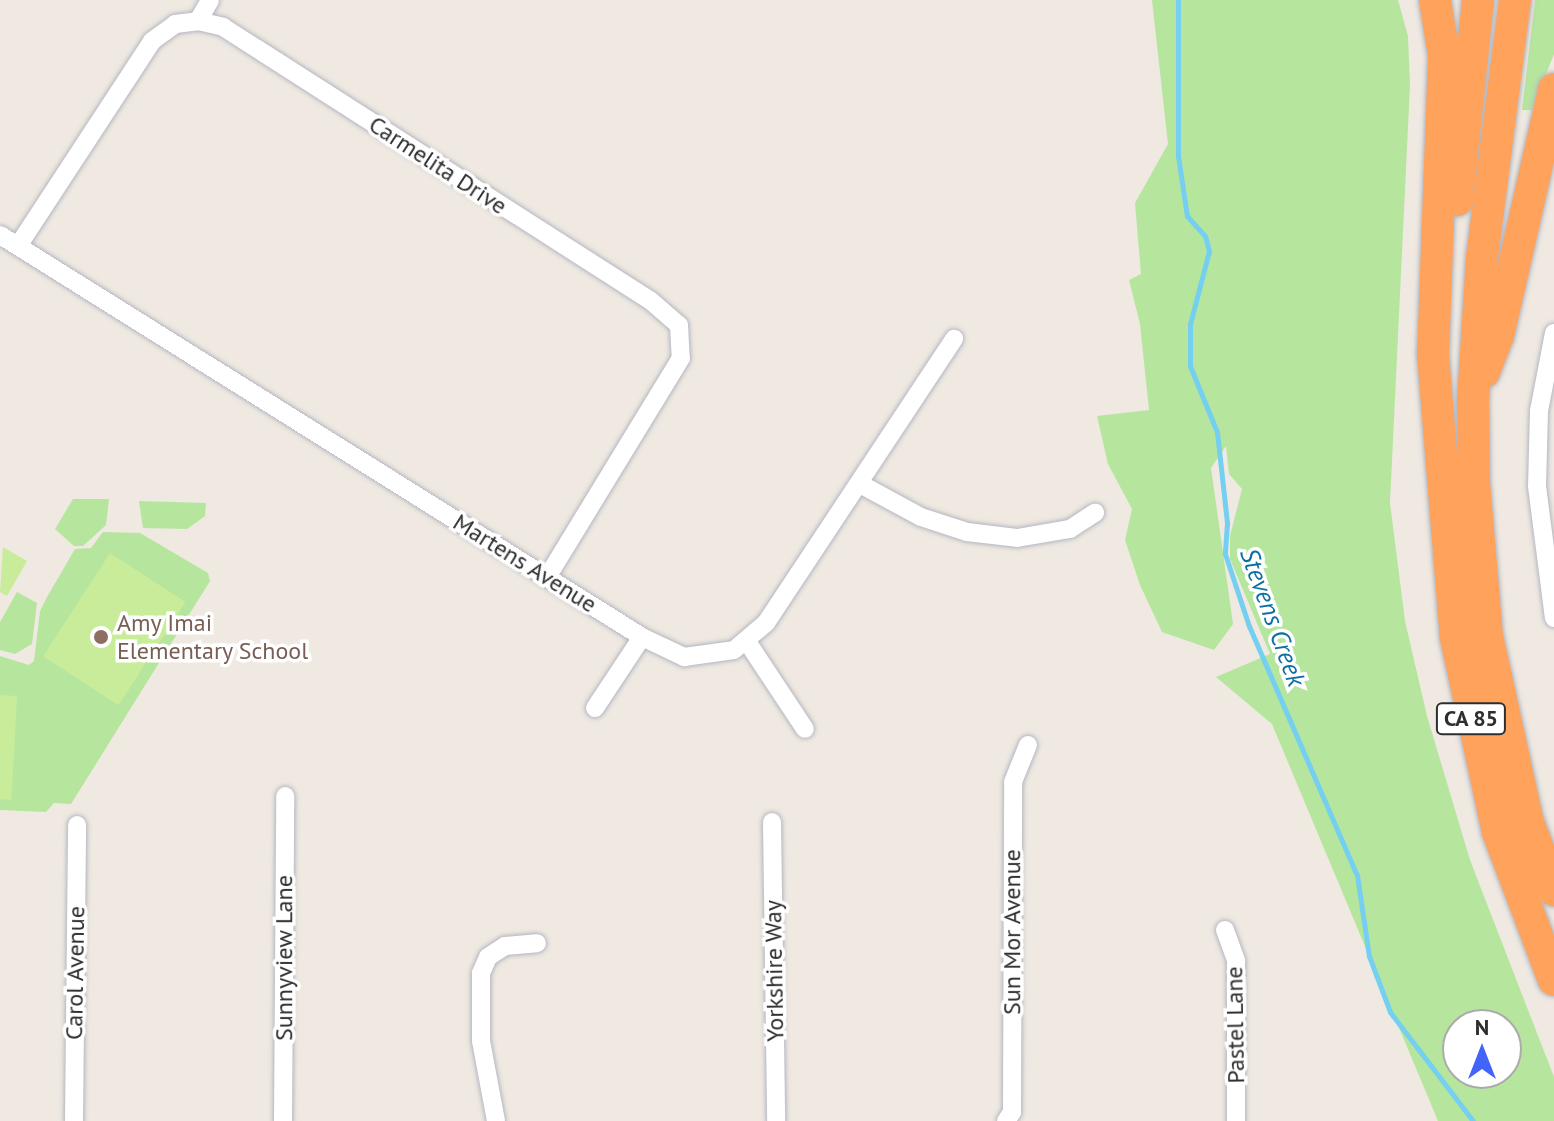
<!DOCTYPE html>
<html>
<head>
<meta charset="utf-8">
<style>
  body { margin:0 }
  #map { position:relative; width:1554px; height:1121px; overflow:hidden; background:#efe9e1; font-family:"PT Sans",sans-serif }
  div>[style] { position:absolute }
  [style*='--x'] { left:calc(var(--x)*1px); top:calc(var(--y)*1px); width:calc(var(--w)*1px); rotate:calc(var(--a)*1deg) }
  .green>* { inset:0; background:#b6e59e }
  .pitch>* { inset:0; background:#c9ec9a; transform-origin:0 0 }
  .stream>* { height:5px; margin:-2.5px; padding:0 2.5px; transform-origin:2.5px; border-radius:2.5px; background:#75cff0 }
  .roads { filter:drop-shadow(0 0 2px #b4b7c1) drop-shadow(0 0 2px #b4b7c1) }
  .minor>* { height:18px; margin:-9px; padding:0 9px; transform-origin:9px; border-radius:9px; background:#fff }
  .motorway>* { height:32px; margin:-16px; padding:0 16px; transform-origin:16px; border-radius:16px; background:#ffa35c }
  .dots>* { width:22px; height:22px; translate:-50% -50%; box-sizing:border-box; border:4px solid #fff; border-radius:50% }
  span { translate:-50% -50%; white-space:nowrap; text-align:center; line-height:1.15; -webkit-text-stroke:7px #fff; paint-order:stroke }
  .shield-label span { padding:2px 6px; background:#fff; border:2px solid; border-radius:6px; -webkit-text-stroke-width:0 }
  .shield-label { font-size:22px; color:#2e2e2e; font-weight:700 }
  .street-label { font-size:24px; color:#2e2e2e }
  .education-label { font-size:24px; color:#785e54 }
  .left { translate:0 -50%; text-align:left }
  .water-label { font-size:26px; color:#0d6fa3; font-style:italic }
  .north { position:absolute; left:1442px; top:1009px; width:80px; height:80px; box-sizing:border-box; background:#fff; border:2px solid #ababab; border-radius:50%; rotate:0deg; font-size:22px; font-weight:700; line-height:32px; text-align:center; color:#2e2e2e }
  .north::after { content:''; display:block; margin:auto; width:28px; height:36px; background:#4264fb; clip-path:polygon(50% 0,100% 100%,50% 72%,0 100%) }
</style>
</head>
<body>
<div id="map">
  <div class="green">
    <i style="clip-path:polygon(evenodd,1152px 0,1398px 0,1408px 36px,1410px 85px,1390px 503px,1405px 621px,1427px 716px,1470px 860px,1554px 1077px,1554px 1121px,1438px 1121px,1272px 724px,1216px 677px,1270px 654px,1230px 559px,1230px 536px,1242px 489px,1229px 474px,1226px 446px,1211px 468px,1233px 624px,1214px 650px,1162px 632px,1140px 585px,1125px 540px,1132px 509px,1108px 464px,1097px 416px,1149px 410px,1140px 324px,1129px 280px,1141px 274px,1135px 203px,1168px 144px,1152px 0,1458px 1025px,1506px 1025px,1506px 1073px,1458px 1073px,1458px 1025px)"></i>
    <i style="clip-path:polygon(1535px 0,1554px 0,1554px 54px,1532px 110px,1522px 110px)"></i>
    <i style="clip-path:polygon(73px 499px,109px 499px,106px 525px,83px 546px,74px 546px,55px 529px)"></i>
    <i style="clip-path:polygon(139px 501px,206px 503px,205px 516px,187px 529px,143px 528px)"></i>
    <i style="clip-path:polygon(103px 532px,140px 533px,208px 573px,210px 581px,71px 804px,54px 803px,46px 812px,0 810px,0 656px,29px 665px,34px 661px,40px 611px,47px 597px,75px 549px,91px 548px)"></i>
    <i style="clip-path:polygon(17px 592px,37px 603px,32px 644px,15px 654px,0 650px,0 622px)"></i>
  </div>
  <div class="pitch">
    <i style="clip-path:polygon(3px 547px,27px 561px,7px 596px,0 592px)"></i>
    <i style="left:110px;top:553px;width:90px;height:123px;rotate:33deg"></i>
    <i style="left:0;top:695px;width:17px;height:104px;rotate:3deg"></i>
  </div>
  <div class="stream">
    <i style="--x:1178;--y:0;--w:156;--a:90"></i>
    <i style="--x:1178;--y:156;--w:61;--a:81.5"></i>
    <i style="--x:1187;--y:216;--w:27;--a:48"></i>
    <i style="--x:1205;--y:236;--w:16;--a:75"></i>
    <i style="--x:1209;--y:251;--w:75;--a:104.6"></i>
    <i style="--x:1190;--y:324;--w:42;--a:90"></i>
    <i style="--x:1190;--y:366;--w:71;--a:67.8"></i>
    <i style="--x:1217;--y:432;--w:92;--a:83.7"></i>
    <i style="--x:1227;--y:523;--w:31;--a:94"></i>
    <i style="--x:1225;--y:554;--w:76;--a:71.6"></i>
    <i style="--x:1249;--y:626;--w:271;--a:66.6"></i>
    <i style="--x:1357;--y:875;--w:82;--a:81.6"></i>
    <i style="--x:1369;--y:956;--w:60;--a:69.4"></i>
    <i style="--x:1390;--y:1012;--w:137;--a:52.7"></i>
  </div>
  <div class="roads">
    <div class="minor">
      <i style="--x:198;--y:21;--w:24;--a:-60"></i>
      <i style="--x:0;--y:235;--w:757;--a:32.05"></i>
      <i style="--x:642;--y:637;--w:47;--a:25.5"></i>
      <i style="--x:684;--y:657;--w:50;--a:-8"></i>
      <i style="--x:734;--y:650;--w:42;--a:-40.2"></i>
      <i style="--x:766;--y:623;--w:341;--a:-56.5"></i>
      <i style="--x:18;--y:246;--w:245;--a:-56.8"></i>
      <i style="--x:152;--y:41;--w:29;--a:-36"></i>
      <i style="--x:175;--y:24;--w:23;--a:-7"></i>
      <i style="--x:198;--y:21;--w:26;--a:13"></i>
      <i style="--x:223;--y:27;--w:508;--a:32.63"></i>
      <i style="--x:651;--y:301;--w:37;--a:41"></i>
      <i style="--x:679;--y:325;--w:33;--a:87"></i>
      <i style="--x:681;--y:358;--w:255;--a:121.4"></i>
      <i style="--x:1554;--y:333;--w:79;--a:100.9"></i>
      <i style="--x:1539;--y:411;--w:75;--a:91.5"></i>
      <i style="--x:1537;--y:486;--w:133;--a:82.7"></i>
      <i style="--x:860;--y:484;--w:69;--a:28.4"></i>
      <i style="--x:921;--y:517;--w:48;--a:18.1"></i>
      <i style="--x:967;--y:532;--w:50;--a:6.8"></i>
      <i style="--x:1017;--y:538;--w:54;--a:-9.6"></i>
      <i style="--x:1070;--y:529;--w:30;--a:-33"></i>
      <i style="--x:748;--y:643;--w:103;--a:56.5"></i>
      <i style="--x:595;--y:708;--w:85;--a:-56.5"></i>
      <i style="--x:772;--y:822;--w:299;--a:89.2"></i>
      <i style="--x:1225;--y:930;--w:33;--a:70"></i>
      <i style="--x:1236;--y:961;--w:160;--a:90"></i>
      <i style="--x:74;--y:1121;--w:296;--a:-89.4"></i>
      <i style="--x:283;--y:1121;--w:325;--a:-89.6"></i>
      <i style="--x:496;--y:1121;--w:81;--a:-100.6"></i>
      <i style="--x:481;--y:1041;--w:68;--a:-90"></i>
      <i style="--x:481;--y:973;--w:17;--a:-66"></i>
      <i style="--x:488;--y:957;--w:20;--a:-33"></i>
      <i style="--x:505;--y:946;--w:32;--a:-5"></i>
      <i style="--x:1006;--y:1121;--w:11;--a:-56"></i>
      <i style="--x:1012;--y:1112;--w:330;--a:-89.8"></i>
      <i style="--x:1013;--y:782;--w:40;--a:-68"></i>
    </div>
    <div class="motorway">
      <i style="--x:1435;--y:0;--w:57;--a:80.9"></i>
      <i style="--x:1444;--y:56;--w:298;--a:92.1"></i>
      <i style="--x:1433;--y:354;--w:285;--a:85.4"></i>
      <i style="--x:1456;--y:638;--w:198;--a:77.8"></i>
      <i style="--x:1498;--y:832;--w:158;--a:69.3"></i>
      <i style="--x:1515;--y:0;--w:259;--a:97.3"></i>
      <i style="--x:1482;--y:257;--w:145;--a:93.6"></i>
      <i style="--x:1473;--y:402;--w:80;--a:89.3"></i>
      <i style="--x:1474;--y:482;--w:155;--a:85.2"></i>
      <i style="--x:1487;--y:636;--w:190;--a:77.6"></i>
      <i style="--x:1528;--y:822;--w:73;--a:69.1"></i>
      <i style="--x:1457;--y:200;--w:201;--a:-84"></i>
      <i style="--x:1484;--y:372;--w:39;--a:-69"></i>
      <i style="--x:1498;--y:336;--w:253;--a:-77.2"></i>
    </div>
  </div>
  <div class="dots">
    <i style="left:101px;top:637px;background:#8d6e63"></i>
  </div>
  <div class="shield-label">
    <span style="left:1471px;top:719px">CA 85</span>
  </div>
  <div class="street-label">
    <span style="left:438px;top:165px;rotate:33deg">Carmelita Drive</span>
    <span style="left:525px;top:563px;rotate:32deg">Martens Avenue</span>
    <span style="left:1012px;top:932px;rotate:-90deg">Sun Mor Avenue</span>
    <span style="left:284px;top:958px;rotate:-90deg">Sunnyview Lane</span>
    <span style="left:774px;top:971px;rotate:-91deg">Yorkshire Way</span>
    <span style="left:75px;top:973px;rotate:-89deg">Carol Avenue</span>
    <span style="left:1235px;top:1025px;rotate:-91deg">Pastel Lane</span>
  </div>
  <div class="education-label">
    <span class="left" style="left:117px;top:637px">Amy Imai<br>Elementary School</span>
  </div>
  <div class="water-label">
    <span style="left:1273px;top:617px;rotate:70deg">Stevens Creek</span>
  </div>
  <div class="north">N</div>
</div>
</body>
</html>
